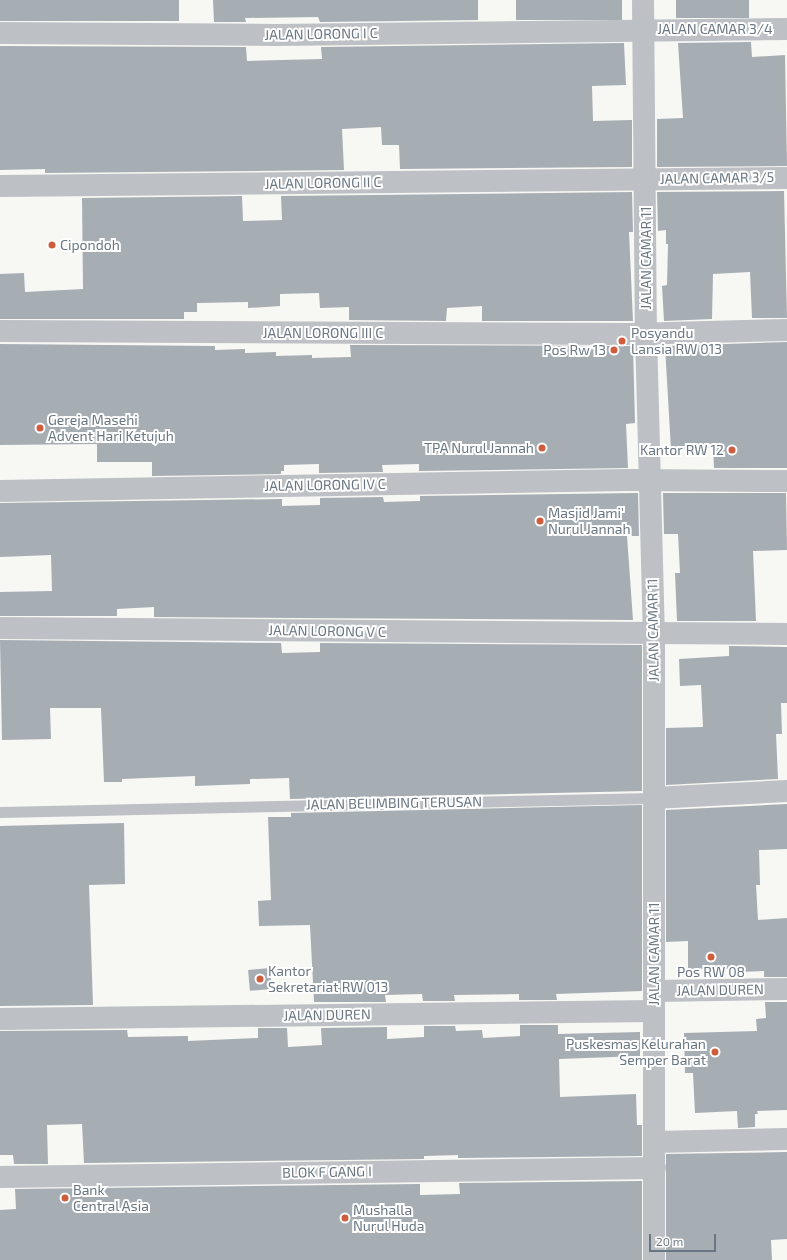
<!DOCTYPE html>
<html>
<head>
<meta charset="utf-8">
<style>
  body { margin:0 }
  #map { position:relative; width:787px; height:1260px; overflow:hidden; background:#f7f7f4; font-family:"Exo 2",sans-serif }
  div>[style] { position:absolute }
  [style*='--x'] { left:calc(var(--x)*1px); top:calc(var(--y)*1px); width:calc(var(--w)*1px); rotate:calc(var(--a)*1deg) }
  .building>* { inset:0; background:#a6adb3; transform-origin:0 0 }
  .service>* { height:11px; margin:-5.5px; padding:0 5.5px; transform-origin:5.5px; border-radius:5.5px; background:#bdc0c4 }
  .minor>* { height:22px; margin:-11px; padding:0 11px; transform-origin:11px; border-radius:11px; background:#bdc0c4 }
  .dots>* { width:11px; height:11px; translate:-50% -50%; box-sizing:border-box; border:2px solid #fff; border-radius:50% }
  span { translate:-50% -50%; white-space:nowrap; text-align:center; line-height:1.15; -webkit-text-stroke:4px #fff; paint-order:stroke }
  .street-label { font-size:14px; color:#6a7782 }
  .poi-label { font-size:14px; color:#6a7782 }
  .left { translate:0 -50%; text-align:left }
  .right { translate:-100% -50%; text-align:right }
  .scale { position:absolute; left:649px; top:1234px; width:67px; height:18px; box-sizing:border-box; border:2px solid #6a7782; border-top:0; padding-left:5px; font-size:12px; line-height:14px; white-space:nowrap; color:#6a7782; -webkit-text-stroke:3px #fff; paint-order:stroke }
</style>
</head>
<body>
<div id="map">
  <div class="building">
    <i style="left:0;top:0;width:179px;height:21px"></i>
    <i style="clip-path:polygon(213px 0,478px 0,478px 20px,320px 22px,318px 17px,245px 18px,246px 22px,214px 22px)"></i>
    <i style="left:516px;top:0;width:106px;height:20px"></i>
    <i style="left:676px;top:0;width:73px;height:18px"></i>
    <i style="clip-path:polygon(751px 42px,752px 57px,785px 55px,787px 166px,657px 167px,657px 119px,683px 118px,678px 43px)"></i>
    <i style="clip-path:polygon(624px 43px,626px 85px,592px 86px,593px 121px,632px 120px,632px 167px,400px 169px,399px 145px,382px 145px,381px 127px,342px 129px,344px 170px,45px 173px,45px 169px,0 170px,0 46px,246px 47px,247px 61px,322px 59px,321px 47px)"></i>
    <i style="clip-path:polygon(784px 191px,787px 318px,752px 318px,750px 272px,713px 274px,712px 319px,664px 321px,662px 286px,667px 285px,668px 244px,666px 244px,666px 230px,658px 231px,657px 192px)"></i>
    <i style="clip-path:polygon(632px 192px,633px 232px,629px 232px,633px 321px,482px 321px,482px 306px,447px 308px,446px 321px,349px 320px,349px 307px,320px 308px,319px 293px,280px 294px,280px 306px,248px 308px,248px 302px,197px 303px,197px 312px,184px 312px,184px 319px,0 319px,0 274px,24px 273px,25px 292px,83px 289px,82px 198px,242px 196px,243px 221px,282px 220px,281px 196px)"></i>
    <i style="clip-path:polygon(787px 342px,787px 468px,714px 468px,713px 448px,671px 450px,665px 346px)"></i>
    <i style="clip-path:polygon(0 344px,215px 346px,215px 350px,245px 349px,245px 353px,276px 352px,276px 356px,312px 355px,312px 358px,351px 357px,350px 345px,633px 346px,635px 423px,626px 424px,628px 468px,419px 471px,419px 464px,382px 465px,383px 472px,319px 473px,319px 464px,284px 465px,284px 471px,281px 471px,281px 474px,152px 476px,152px 462px,97px 462px,97px 444px,0 445px)"></i>
    <i style="clip-path:polygon(638px 493px,639px 536px,627px 536px,633px 620px,154px 617px,154px 607px,117px 609px,117px 616px,0 616px,0 592px,52px 591px,51px 555px,0 557px,0 503px,282px 499px,282px 506px,320px 505px,320px 498px,383px 497px,384px 502px,420px 501px,420px 496px)"></i>
    <i style="clip-path:polygon(663px 493px,786px 493px,787px 550px,753px 551px,756px 621px,677px 621px,675px 573px,680px 573px,678px 534px,664px 534px)"></i>
    <i style="clip-path:polygon(0 640px,281px 643px,282px 653px,320px 652px,320px 643px,642px 645px,642px 791px,290px 799px,289px 778px,250px 779px,250px 784px,221px 785px,195px 786px,195px 776px,122px 779px,122px 782px,104px 782px,101px 708px,50px 708px,51px 739px,2px 740px)"></i>
    <i style="clip-path:polygon(729px 646px,787px 647px,787px 703px,781px 703px,782px 734px,776px 734px,778px 779px,666px 785px,666px 728px,703px 727px,701px 685px,680px 686px,679px 659px,729px 656px)"></i>
    <i style="clip-path:polygon(787px 804px,787px 849px,759px 850px,760px 885px,756px 885px,758px 920px,787px 918px,787px 977px,764px 977px,764px 971px,739px 972px,739px 969px,688px 969px,688px 941px,666px 942px,666px 810px)"></i>
    <i style="clip-path:polygon(642px 805px,642px 991px,556px 994px,557px 1000px,519px 1000px,519px 994px,454px 995px,455px 1001px,423px 1001px,422px 994px,385px 995px,386px 1002px,314px 1002px,310px 925px,259px 926px,258px 901px,271px 900px,268px 817px,291px 817px,291px 813px)"></i>
    <i style="clip-path:polygon(124px 823px,125px 884px,89px 885px,93px 1005px,0 1006px,0 826px)"></i>
    <i style="left:270px;top:968px;width:21px;height:22px;rotate:85deg"></i>
    <i style="clip-path:polygon(765px 1002px,787px 1002px,787px 1110px,757px 1111px,758px 1114px,755px 1114px,755px 1127px,738px 1128px,737px 1111px,695px 1113px,693px 1073px,685px 1073px,684px 1033px,757px 1031px,756px 1019px,766px 1018px)"></i>
    <i style="clip-path:polygon(520px 1025px,558px 1025px,558px 1034px,640px 1032px,640px 1056px,559px 1059px,560px 1097px,636px 1094px,637px 1125px,642px 1125px,642px 1156px,458px 1158px,458px 1155px,424px 1156px,424px 1159px,84px 1163px,82px 1124px,47px 1125px,48px 1164px,14px 1164px,13px 1155px,0 1155px,0 1031px,127px 1030px,128px 1037px,188px 1036px,188px 1041px,258px 1038px,258px 1028px,287px 1028px,288px 1047px,322px 1045px,321px 1028px,387px 1027px,387px 1039px,424px 1037px,424px 1026px,455px 1026px,456px 1031px,482px 1030px,483px 1038px,520px 1036px)"></i>
    <i style="clip-path:polygon(787px 1152px,787px 1239px,771px 1240px,772px 1260px,666px 1260px,666px 1154px)"></i>
    <i style="clip-path:polygon(642px 1181px,642px 1260px,0 1260px,0 1210px,16px 1209px,15px 1189px,420px 1184px,420px 1195px,460px 1194px,459px 1183px)"></i>
  </div>
  <div class="service">
    <i style="--x:0;--y:812;--w:653;--a:-1.23"></i>
  </div>
  <div class="minor">
    <i style="--x:643;--y:0;--w:333;--a:89.5"></i>
    <i style="--x:646;--y:333;--w:301;--a:88.5"></i>
    <i style="--x:654;--y:634;--w:626;--a:90"></i>
    <i style="--x:0;--y:33;--w:276;--a:0.4"></i>
    <i style="--x:276;--y:35;--w:511;--a:-0.67"></i>
    <i style="--x:0;--y:186;--w:787;--a:-0.58"></i>
    <i style="--x:0;--y:331;--w:631;--a:0.27"></i>
    <i style="--x:631;--y:334;--w:156;--a:-1.5"></i>
    <i style="--x:0;--y:491;--w:627;--a:-1.01"></i>
    <i style="--x:627;--y:480;--w:160;--a:0.4"></i>
    <i style="--x:0;--y:628;--w:787;--a:0.44"></i>
    <i style="--x:653;--y:798;--w:134;--a:-3"></i>
    <i style="--x:654;--y:991;--w:133;--a:-0.9"></i>
    <i style="--x:0;--y:1019;--w:654;--a:-0.7"></i>
    <i style="--x:655;--y:1142;--w:132;--a:-1.3"></i>
    <i style="--x:0;--y:1177;--w:655;--a:-0.79"></i>
  </div>
  <div class="dots">
    <i style="left:52px;top:245px;background:#ce5c3d"></i>
    <i style="left:622px;top:341px;background:#ce5c3d"></i>
    <i style="left:614px;top:350px;background:#ce5c3d"></i>
    <i style="left:40px;top:428px;background:#ce5c3d"></i>
    <i style="left:542px;top:448px;background:#ce5c3d"></i>
    <i style="left:732px;top:450px;background:#ce5c3d"></i>
    <i style="left:540px;top:521px;background:#ce5c3d"></i>
    <i style="left:711px;top:957px;background:#ce5c3d"></i>
    <i style="left:260px;top:979px;background:#ce5c3d"></i>
    <i style="left:715px;top:1052px;background:#ce5c3d"></i>
    <i style="left:65px;top:1198px;background:#ce5c3d"></i>
    <i style="left:345px;top:1218px;background:#ce5c3d"></i>
  </div>
  <div class="street-label">
    <span style="left:715px;top:29px">JALAN CAMAR 3/4</span>
    <span style="left:321px;top:34px;rotate:-1deg">JALAN LORONG I C</span>
    <span style="left:717px;top:178px;rotate:-1deg">JALAN CAMAR 3/5</span>
    <span style="left:323px;top:183px;rotate:-1deg">JALAN LORONG II C</span>
    <span style="left:646px;top:258px;rotate:-90deg">JALAN CAMAR 11</span>
    <span style="left:323px;top:333px">JALAN LORONG III C</span>
    <span style="left:325px;top:485px;rotate:-1deg">JALAN LORONG IV C</span>
    <span style="left:653px;top:630px;rotate:-91deg">JALAN CAMAR 11</span>
    <span style="left:327px;top:631px;rotate:1deg">JALAN LORONG V C</span>
    <span style="left:394px;top:803px;rotate:-1deg">JALAN BELIMBING TERUSAN</span>
    <span style="left:654px;top:954px;rotate:-90deg">JALAN CAMAR 11</span>
    <span style="left:720px;top:990px;rotate:-1deg">JALAN DUREN</span>
    <span style="left:327px;top:1015px;rotate:-1deg">JALAN DUREN</span>
    <span style="left:327px;top:1172px;rotate:-1deg">BLOK F GANG I</span>
  </div>
  <div class="poi-label">
    <span class="left" style="left:60px;top:245px">Cipondoh</span>
    <span class="left" style="left:631px;top:341px">Posyandu<br>Lansia RW 013</span>
    <span class="right" style="left:606px;top:350px">Pos Rw 13</span>
    <span class="left" style="left:48px;top:428px">Gereja Masehi<br>Advent Hari Ketujuh</span>
    <span class="right" style="left:534px;top:448px">TPA Nurul Jannah</span>
    <span class="right" style="left:724px;top:450px">Kantor RW 12</span>
    <span class="left" style="left:548px;top:521px">Masjid Jami'<br>Nurul Jannah</span>
    <span class="left" style="left:268px;top:979px">Kantor<br>Sekretariat RW 013</span>
    <span style="left:711px;top:972px">Pos RW 08</span>
    <span class="right" style="left:706px;top:1052px">Puskesmas Kelurahan<br>Semper Barat</span>
    <span class="left" style="left:73px;top:1198px">Bank<br>Central Asia</span>
    <span class="left" style="left:353px;top:1218px">Mushalla<br>Nurul Huda</span>
  </div>
  <div class="scale">20 m</div>
</div>
</body>
</html>
